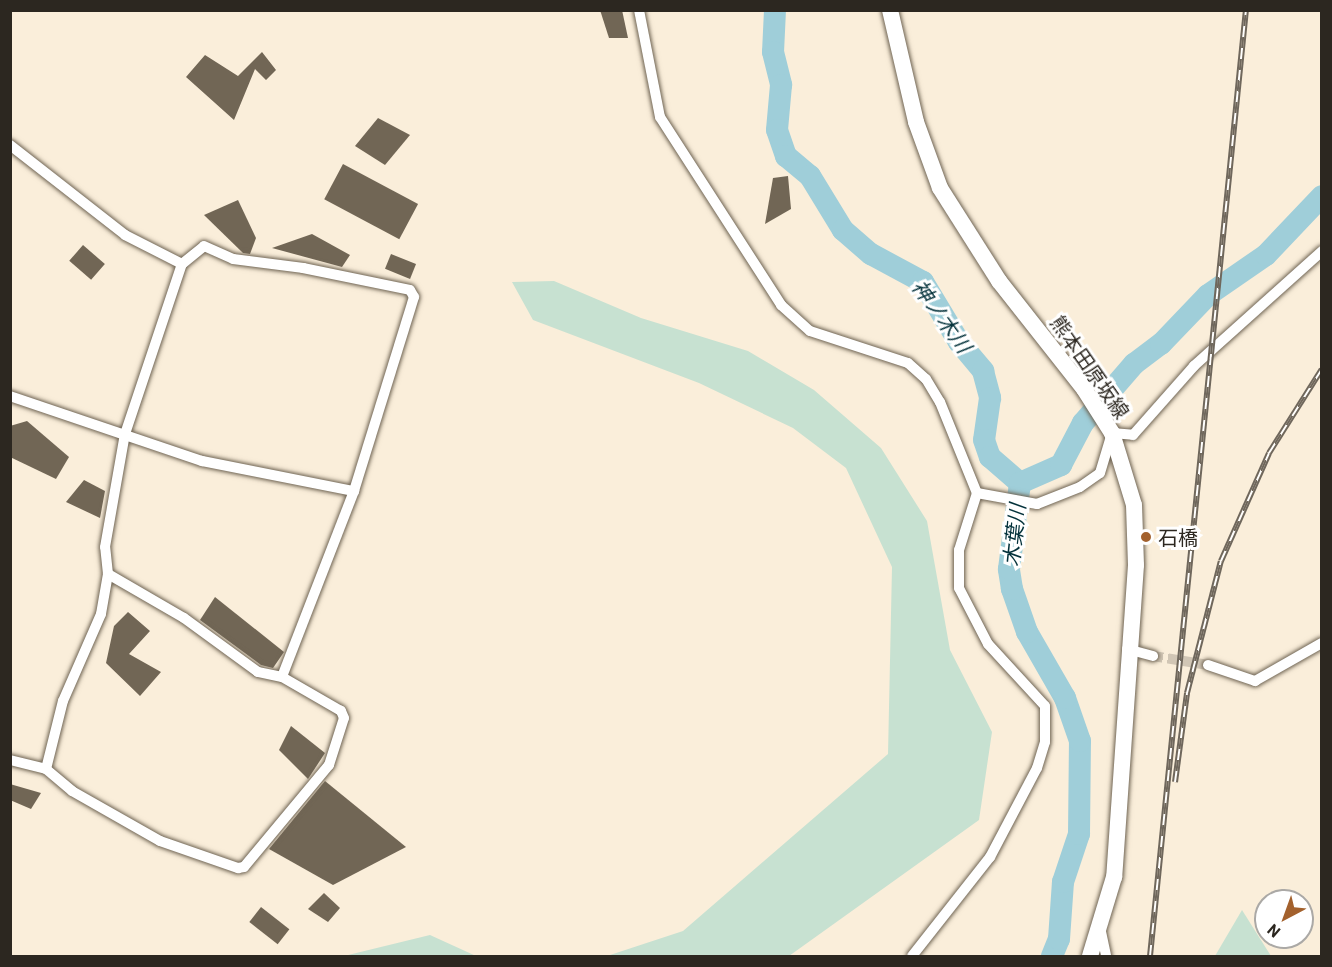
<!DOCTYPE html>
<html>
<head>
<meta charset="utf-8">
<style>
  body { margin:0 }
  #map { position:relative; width:1332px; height:967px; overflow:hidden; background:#faeeda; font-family:Barlow,"Noto Sans JP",sans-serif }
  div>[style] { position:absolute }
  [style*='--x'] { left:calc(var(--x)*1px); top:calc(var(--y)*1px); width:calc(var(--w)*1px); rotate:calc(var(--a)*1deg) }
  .green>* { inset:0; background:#c7e1d1 }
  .river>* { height:22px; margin:-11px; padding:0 11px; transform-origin:11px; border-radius:11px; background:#9fced9 }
  .building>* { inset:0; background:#716655; transform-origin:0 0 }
  .minor-tunnel>* { height:10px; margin-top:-5px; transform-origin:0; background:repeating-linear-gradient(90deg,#d1c6b5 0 10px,transparent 0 15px) }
  .roads { filter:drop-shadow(0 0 2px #6f6453) drop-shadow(0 0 2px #6f6453) }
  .minor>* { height:10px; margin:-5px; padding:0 5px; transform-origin:5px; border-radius:5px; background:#fff }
  .primary>* { height:16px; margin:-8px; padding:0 8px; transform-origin:8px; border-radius:8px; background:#fff }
  .rail>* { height:6px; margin-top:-3px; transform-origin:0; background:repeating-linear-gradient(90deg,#fff 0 11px,#6f675c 0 22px); box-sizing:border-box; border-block:2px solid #6f675c }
  .dots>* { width:16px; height:16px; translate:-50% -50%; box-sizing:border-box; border:3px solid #fff; border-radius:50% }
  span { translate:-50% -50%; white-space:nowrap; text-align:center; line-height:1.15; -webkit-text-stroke:6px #fff; paint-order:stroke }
  .street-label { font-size:20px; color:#2c2720 }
  .poi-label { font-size:20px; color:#2c2720 }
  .left { translate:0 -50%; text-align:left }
  .water-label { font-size:21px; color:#03313a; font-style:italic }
  .frame { position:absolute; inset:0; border:12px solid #2c2720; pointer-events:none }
  .north { position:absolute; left:1254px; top:889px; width:60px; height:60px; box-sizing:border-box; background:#fff; border:2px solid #aba9a6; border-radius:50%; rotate:221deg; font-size:16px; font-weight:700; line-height:24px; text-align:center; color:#2c2720 }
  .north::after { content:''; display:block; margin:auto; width:21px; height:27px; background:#a3612d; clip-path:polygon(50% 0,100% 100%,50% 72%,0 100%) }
</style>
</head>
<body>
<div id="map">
  <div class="green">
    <i style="clip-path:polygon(554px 281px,641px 318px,748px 351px,814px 390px,881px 448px,927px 521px,950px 650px,992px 732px,979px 820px,789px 956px,607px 956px,683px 931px,888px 754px,892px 567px,846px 468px,793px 428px,699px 383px,533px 320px,512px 282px)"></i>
    <i style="clip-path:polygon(1242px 910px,1271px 956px,1215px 956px)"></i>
    <i style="clip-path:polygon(430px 935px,476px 956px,344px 956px)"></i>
  </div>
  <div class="river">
    <i style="--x:775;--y:10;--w:42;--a:92.7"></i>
    <i style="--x:773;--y:52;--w:34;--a:76"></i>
    <i style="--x:781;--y:85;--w:45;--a:95.1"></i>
    <i style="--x:777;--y:130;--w:28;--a:71"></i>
    <i style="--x:786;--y:156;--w:31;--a:40"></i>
    <i style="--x:810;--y:176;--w:63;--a:58.6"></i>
    <i style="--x:843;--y:230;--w:37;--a:41"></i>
    <i style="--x:871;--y:254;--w:59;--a:28.3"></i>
    <i style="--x:923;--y:282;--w:70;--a:59"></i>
    <i style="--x:959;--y:342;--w:38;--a:50"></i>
    <i style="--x:983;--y:371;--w:28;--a:75"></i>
    <i style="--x:990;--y:398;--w:42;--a:98.1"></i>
    <i style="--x:984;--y:440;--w:18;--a:71"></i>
    <i style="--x:990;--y:457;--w:40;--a:41"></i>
    <i style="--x:1052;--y:956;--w:18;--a:-68"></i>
    <i style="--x:1059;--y:939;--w:57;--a:-86"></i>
    <i style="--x:1063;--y:882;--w:51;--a:-71.6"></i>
    <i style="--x:1079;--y:834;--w:93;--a:-89.4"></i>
    <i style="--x:1080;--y:741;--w:46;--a:-109.2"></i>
    <i style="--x:1065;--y:698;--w:76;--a:-119.9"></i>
    <i style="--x:1027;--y:632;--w:46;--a:-109.2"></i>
    <i style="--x:1012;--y:589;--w:20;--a:-99"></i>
    <i style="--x:1009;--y:569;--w:87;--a:-82.7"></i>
    <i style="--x:1020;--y:483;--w:45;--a:-23.7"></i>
    <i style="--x:1061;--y:465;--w:47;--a:-62.4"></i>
    <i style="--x:1083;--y:423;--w:78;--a:-49.2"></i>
    <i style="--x:1134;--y:364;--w:34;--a:-37"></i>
    <i style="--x:1161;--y:344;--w:68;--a:-46.2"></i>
    <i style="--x:1208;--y:295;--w:70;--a:-34.6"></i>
    <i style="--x:1266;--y:255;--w:81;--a:-46.5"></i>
  </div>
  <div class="building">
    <i style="clip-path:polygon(600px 10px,622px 10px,628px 38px,609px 38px)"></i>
    <i style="clip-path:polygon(262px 52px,276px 70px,266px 80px,255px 69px,234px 120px,186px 77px,205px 55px,238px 76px)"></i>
    <i style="clip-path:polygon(378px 118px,410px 135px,385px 165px,355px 146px)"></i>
    <i style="left:343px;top:164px;width:85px;height:40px;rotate:28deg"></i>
    <i style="clip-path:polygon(788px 176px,791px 209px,765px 224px,773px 178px)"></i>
    <i style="clip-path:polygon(238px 200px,256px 238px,250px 254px,243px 253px,204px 215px)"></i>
    <i style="clip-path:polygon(312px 234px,350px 255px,342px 267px,272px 248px)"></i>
    <i style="left:83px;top:245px;width:29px;height:21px;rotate:41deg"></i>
    <i style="left:391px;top:254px;width:27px;height:16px;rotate:22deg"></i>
    <i style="clip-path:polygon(27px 421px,69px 457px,56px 479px,10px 457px,10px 426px)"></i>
    <i style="clip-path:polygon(84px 480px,105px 491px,100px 518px,66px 502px)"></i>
    <i style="clip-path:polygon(215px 597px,284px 652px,273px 668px,261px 665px,200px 620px)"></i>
    <i style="clip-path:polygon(128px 612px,150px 631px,129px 654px,161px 672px,140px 696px,106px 663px,114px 626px)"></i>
    <i style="clip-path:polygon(291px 726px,325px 753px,308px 779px,279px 750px)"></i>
    <i style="clip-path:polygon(325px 781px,406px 847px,333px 885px,269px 849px)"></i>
    <i style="clip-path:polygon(10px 784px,41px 793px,31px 809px,10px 800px)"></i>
    <i style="clip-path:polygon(324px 893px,340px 908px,328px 922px,308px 909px)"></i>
    <i style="left:261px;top:907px;width:36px;height:19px;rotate:38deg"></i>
  </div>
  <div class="minor-tunnel">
    <i style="--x:1153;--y:656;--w:56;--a:9.3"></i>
  </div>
  <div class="roads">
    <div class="minor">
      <i style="--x:639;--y:10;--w:109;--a:78.9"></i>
      <i style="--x:660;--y:117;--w:224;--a:57.2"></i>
      <i style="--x:781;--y:305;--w:39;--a:42"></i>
      <i style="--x:810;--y:331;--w:103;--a:18.1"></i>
      <i style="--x:908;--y:363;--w:24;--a:42"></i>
      <i style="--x:926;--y:379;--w:27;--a:59"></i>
      <i style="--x:940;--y:402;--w:98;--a:67.9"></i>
      <i style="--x:977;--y:493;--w:60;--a:107.5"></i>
      <i style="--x:959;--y:550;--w:38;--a:90"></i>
      <i style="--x:959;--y:588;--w:63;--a:62.6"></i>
      <i style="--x:988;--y:644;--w:84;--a:47.4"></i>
      <i style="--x:1045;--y:706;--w:36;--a:90"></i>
      <i style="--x:1045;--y:742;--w:27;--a:107"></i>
      <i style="--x:1037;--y:768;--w:101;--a:117.8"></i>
      <i style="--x:990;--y:857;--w:126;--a:128.2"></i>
      <i style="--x:10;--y:145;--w:146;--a:38"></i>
      <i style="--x:125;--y:235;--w:64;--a:27"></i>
      <i style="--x:10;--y:396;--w:203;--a:18.7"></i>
      <i style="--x:202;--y:461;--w:155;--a:11.2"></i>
      <i style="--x:977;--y:493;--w:61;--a:10.4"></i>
      <i style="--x:1037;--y:504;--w:46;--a:-21.6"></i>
      <i style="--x:1080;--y:487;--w:24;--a:-35"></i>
      <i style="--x:1100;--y:473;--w:42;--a:-73.3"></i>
      <i style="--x:1112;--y:433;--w:21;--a:5"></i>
      <i style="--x:1133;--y:435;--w:92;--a:-48.5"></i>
      <i style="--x:1194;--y:366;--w:172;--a:-41.9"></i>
      <i style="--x:1127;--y:649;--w:27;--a:15"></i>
      <i style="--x:1208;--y:665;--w:50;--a:18.8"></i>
      <i style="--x:1255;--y:681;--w:77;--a:-29.6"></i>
      <i style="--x:10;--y:760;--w:37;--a:14"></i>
      <i style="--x:46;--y:769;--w:34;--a:40"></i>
      <i style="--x:72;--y:791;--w:101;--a:29.6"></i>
      <i style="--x:160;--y:841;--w:83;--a:19.1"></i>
      <i style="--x:238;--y:868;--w:6;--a:-9"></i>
      <i style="--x:244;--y:867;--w:133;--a:-50.2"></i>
      <i style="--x:329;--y:765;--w:49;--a:-72.3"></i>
      <i style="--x:344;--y:718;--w:8;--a:-113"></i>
      <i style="--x:341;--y:711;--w:68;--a:-150"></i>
      <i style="--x:282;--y:677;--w:25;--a:-168"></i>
      <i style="--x:258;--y:672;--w:92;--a:-143.9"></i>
      <i style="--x:184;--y:618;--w:88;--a:-149.9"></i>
      <i style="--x:46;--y:769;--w:70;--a:-76"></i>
      <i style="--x:63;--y:701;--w:95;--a:-66.4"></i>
      <i style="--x:101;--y:614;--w:41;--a:-80.1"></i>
      <i style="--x:108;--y:574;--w:27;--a:-96"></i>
      <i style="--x:105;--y:547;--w:115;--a:-80"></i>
      <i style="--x:125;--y:434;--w:179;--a:-71.5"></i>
      <i style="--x:182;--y:264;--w:28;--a:-39"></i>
      <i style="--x:204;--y:246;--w:32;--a:24"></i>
      <i style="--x:233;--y:259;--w:71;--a:7.3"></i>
      <i style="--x:303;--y:268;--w:109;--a:11.6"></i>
      <i style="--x:410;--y:290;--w:8;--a:60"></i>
      <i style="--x:414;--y:297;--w:203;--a:107.2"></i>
      <i style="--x:354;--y:491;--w:199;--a:111.2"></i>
      <i style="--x:1100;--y:927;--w:30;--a:78"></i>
    </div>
    <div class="primary">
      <i style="--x:890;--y:10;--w:115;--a:76.9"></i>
      <i style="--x:916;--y:122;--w:70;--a:70"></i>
      <i style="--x:940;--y:188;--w:110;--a:57.6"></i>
      <i style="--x:999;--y:281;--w:137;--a:51.8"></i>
      <i style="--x:1084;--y:389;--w:52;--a:57.5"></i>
      <i style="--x:1112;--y:433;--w:75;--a:73"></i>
      <i style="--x:1134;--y:505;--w:60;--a:88.1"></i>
      <i style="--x:1136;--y:565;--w:313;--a:94"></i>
      <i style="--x:1114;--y:877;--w:83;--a:106.9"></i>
    </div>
  </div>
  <div class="rail">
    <i style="--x:1175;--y:782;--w:90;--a:-82.3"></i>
    <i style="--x:1187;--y:693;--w:136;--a:-75.6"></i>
    <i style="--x:1221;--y:561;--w:118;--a:-66"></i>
    <i style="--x:1269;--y:453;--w:99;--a:-57.8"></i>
    <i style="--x:1150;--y:956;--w:951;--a:-84.21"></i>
  </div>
  <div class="dots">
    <i style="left:1146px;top:537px;background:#a3612d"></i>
  </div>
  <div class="street-label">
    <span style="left:1090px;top:367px;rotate:55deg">熊本田原坂線</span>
  </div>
  <div class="poi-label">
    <span class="left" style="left:1158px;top:537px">石橋</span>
  </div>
  <div class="water-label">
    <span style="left:942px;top:316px;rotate:54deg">神ノ木川</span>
    <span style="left:1014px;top:535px;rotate:-84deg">木葉川</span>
  </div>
  <div class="frame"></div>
  <div class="north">N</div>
</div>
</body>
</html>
